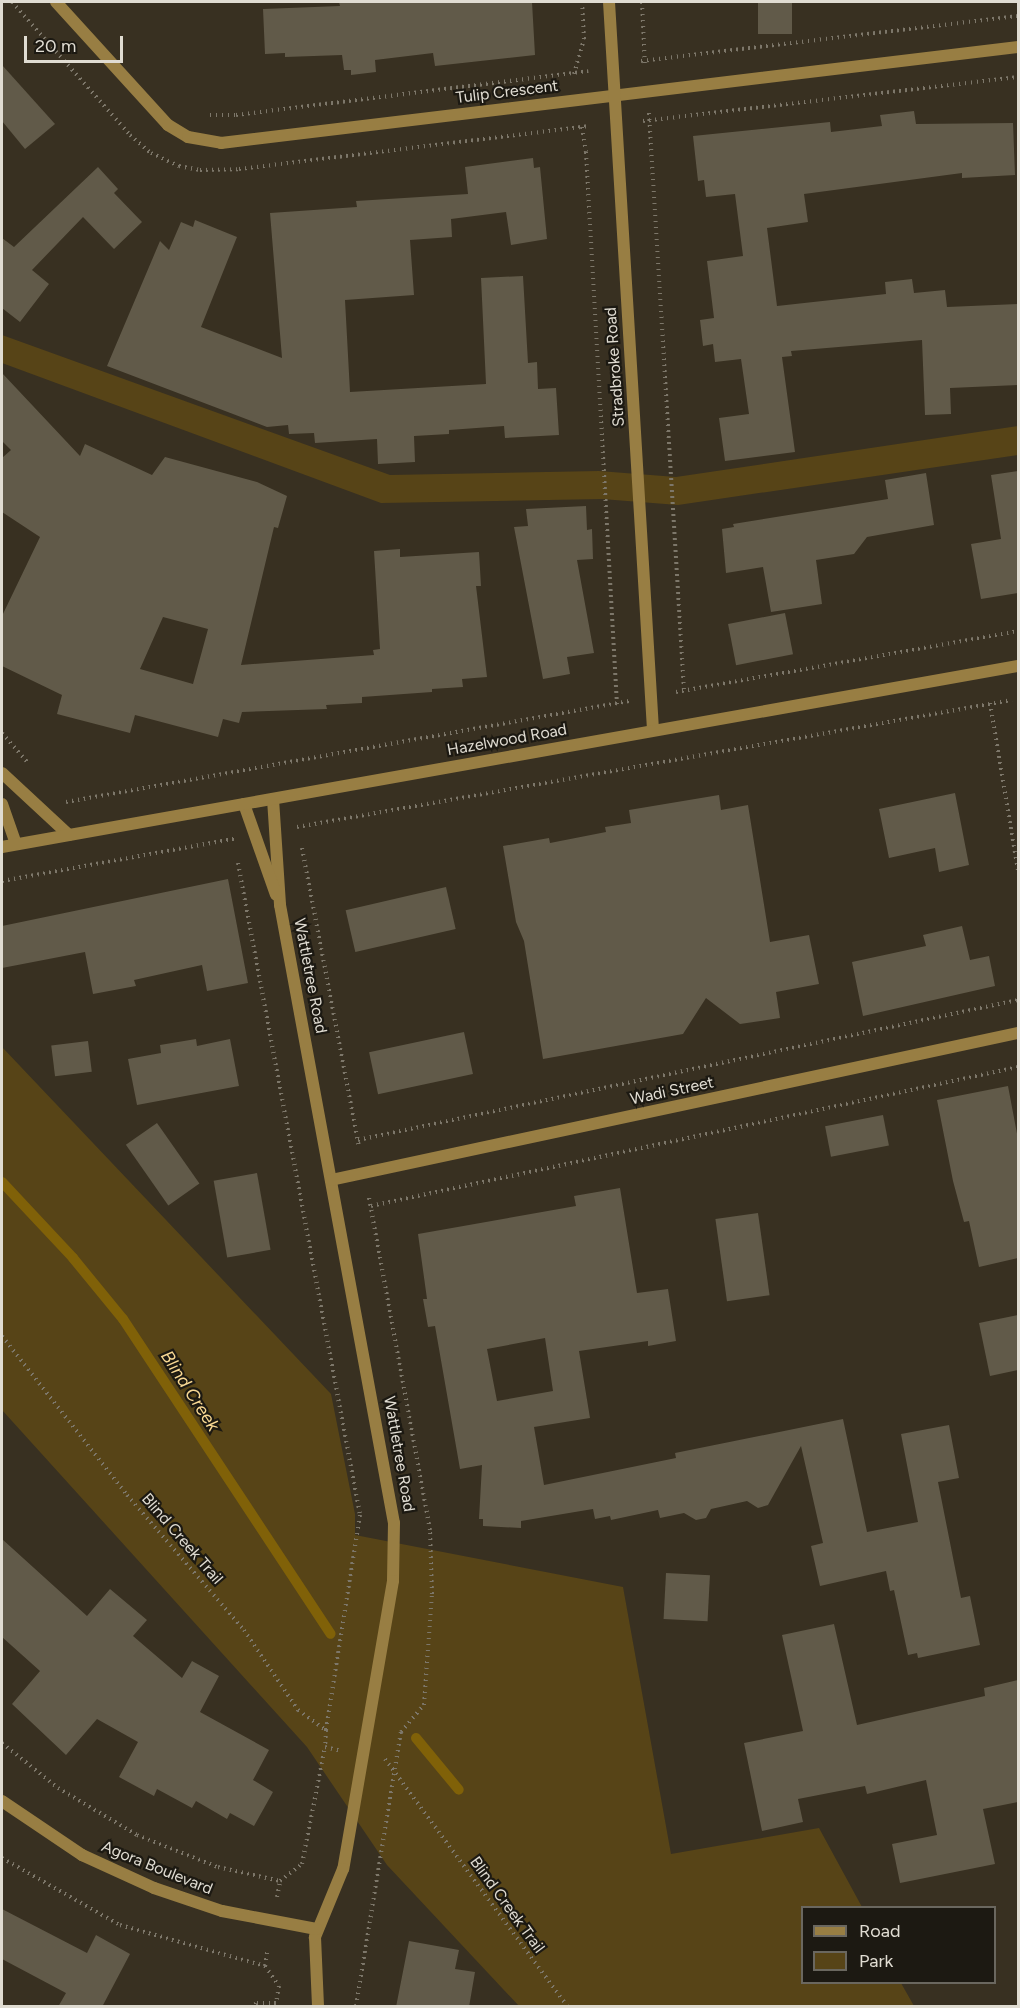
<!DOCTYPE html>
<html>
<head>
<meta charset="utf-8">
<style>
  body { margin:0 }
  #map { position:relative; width:1020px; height:2008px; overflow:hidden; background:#383021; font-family:Figtree,sans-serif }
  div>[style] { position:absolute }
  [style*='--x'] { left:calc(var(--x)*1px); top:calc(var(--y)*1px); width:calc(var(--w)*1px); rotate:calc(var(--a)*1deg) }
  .green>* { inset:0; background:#574417 }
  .stream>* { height:10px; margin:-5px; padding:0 5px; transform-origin:5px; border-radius:5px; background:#806108 }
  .building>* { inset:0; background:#615a49; transform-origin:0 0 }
  .path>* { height:4px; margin-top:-2px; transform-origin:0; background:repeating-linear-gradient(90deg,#7d776a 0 1.5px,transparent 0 6px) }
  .minor>* { height:12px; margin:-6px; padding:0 6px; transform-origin:6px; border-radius:6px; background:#987e43 }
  span { translate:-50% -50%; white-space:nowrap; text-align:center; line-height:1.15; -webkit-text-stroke:4.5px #1c1912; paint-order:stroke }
  .street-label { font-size:16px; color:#e0dcd2 }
  .water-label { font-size:18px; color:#f8d893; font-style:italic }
  .frame { position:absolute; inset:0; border:3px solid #e0dcd2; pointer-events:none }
  .legend { position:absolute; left:801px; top:1906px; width:195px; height:78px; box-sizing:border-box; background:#1c1912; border:2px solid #6a675f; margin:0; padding:8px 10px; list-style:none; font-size:18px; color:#e0dcd2 }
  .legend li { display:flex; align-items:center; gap:12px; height:30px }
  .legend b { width:30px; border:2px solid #6a675f }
  .scale { position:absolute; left:24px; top:36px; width:99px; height:27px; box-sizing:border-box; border:3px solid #e0dcd2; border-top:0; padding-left:8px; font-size:18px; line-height:21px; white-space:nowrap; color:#e0dcd2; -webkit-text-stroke:4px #1c1912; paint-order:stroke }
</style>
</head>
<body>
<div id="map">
  <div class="green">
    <i style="clip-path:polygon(2px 335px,390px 475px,599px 471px,676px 477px,1018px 426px,1018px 455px,678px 505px,602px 499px,381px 503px,2px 363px)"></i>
    <i style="clip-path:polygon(2px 1047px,331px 1394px,355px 1514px,355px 1535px,623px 1587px,671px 1854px,819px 1828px,862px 1907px,802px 1908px,802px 1982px,901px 1983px,914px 2006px,519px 2006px,387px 1865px,307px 1747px,2px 1410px)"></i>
  </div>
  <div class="stream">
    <i style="--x:2;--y:1182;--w:104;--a:46.9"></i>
    <i style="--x:73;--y:1258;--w:79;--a:50.7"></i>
    <i style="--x:123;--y:1319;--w:377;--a:56.6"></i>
    <i style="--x:416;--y:1738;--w:67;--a:50.4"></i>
  </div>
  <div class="building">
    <i style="clip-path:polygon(339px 2px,532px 2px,535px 55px,435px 66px,433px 53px,375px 60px,376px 72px,351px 75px,351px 70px,344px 70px,342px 55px,285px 57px,285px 53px,265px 54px,263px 9px,340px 6px)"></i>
    <i style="left:758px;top:2px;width:34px;height:32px"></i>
    <i style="clip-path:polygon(2px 65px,55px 124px,25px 149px,2px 121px)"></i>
    <i style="clip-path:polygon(914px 111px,916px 124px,1013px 123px,1015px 175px,962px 178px,962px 173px,804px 194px,808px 222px,767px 228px,777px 306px,886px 294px,885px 282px,912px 279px,914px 293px,945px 290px,947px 307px,1018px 304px,1018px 385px,950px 388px,951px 414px,925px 415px,922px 340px,791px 351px,792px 356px,782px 357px,795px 452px,725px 461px,719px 418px,749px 414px,741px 359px,715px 362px,713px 344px,703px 346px,700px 320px,714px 318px,707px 261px,743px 256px,735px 194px,706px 197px,704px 180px,698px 181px,693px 136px,830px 122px,831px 132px,882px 126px,880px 115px)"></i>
    <i style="clip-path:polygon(533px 158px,534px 168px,540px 167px,547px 239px,511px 245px,506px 212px,451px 219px,452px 237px,410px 240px,414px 295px,345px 300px,350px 392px,486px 384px,481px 278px,523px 276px,528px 363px,537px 362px,538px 389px,556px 388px,559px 435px,505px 438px,504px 426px,449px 430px,449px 434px,414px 436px,415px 462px,378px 464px,377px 439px,315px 443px,314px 433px,289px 434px,288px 425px,267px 427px,107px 366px,160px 241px,169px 250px,181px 222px,193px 227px,195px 220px,237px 237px,201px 327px,282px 358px,270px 213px,357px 207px,356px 201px,468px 194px,465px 167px)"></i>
    <i style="clip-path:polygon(98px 167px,118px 189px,114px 193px,142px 222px,114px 249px,83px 217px,32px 270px,49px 284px,20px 322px,2px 308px,2px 238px,14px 247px)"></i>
    <i style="clip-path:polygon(evenodd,2px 373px,80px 456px,85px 444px,152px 475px,165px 457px,257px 482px,287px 496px,278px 528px,274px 527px,241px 665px,374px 655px,373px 650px,380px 649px,374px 551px,400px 549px,400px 557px,479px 552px,481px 586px,476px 586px,487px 677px,462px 679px,463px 687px,432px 689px,432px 692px,362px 697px,362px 703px,326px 705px,327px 709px,242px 712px,239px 723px,223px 719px,218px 737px,135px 715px,130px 733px,57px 714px,62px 695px,2px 666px,2px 616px,40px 537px,2px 512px,2px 458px,11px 450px,2px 441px,2px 373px,163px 617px,208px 629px,193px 684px,140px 669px,163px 617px)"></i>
    <i style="clip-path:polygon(1018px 471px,1018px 593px,981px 599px,971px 544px,1001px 539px,991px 475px)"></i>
    <i style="clip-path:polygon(926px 473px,934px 525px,867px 537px,854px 554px,816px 560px,822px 604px,771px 612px,763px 567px,726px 573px,722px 529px,734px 527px,733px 524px,888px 499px,885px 480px)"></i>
    <i style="clip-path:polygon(586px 506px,587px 530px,592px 529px,593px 559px,577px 560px,594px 653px,567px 657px,570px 674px,543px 679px,514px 527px,528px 526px,526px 509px)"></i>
    <i style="left:785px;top:613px;width:42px;height:58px;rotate:79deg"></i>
    <i style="clip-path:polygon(955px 793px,969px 865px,939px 872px,935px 848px,889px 858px,879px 809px)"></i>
    <i style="clip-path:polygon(719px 795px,721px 810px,748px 805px,770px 942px,809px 935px,819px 984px,776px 992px,780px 1018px,740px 1024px,706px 998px,683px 1034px,543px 1059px,524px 941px,516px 922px,503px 846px,549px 838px,550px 843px,606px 832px,605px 827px,631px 823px,629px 810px)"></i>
    <i style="clip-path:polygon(228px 879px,248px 983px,207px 991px,202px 965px,134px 980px,136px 986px,93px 994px,85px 952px,2px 968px,2px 926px)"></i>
    <i style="left:446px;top:887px;width:43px;height:103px;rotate:77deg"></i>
    <i style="clip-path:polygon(962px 926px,970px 960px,989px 956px,995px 986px,863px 1016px,852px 962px,926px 946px,923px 935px)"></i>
    <i style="left:464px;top:1032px;width:43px;height:97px;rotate:78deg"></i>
    <i style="clip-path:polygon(196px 1039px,197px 1046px,230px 1039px,239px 1086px,137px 1105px,128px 1059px,161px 1053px,160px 1045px)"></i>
    <i style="left:88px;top:1041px;width:31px;height:37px;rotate:83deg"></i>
    <i style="clip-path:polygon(1008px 1086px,1018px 1139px,1018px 1258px,979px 1267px,969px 1221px,964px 1222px,953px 1181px,937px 1100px)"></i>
    <i style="left:883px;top:1115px;width:31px;height:59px;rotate:79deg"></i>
    <i style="left:157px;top:1123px;width:74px;height:38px;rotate:55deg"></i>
    <i style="left:257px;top:1173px;width:78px;height:44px;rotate:80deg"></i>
    <i style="clip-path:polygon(evenodd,620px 1188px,637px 1293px,668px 1289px,676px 1341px,648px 1346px,648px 1341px,579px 1351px,590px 1418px,534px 1427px,544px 1485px,676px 1458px,675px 1453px,843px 1419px,867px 1532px,918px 1522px,901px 1434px,949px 1425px,959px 1478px,938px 1482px,961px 1598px,970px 1596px,980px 1645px,918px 1658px,917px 1653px,908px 1655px,894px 1590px,890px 1591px,886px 1571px,820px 1586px,811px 1546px,823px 1543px,801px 1446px,768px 1505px,758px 1508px,747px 1501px,711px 1509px,706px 1518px,696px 1520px,684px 1513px,660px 1518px,658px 1510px,611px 1520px,610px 1516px,595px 1519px,593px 1509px,521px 1521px,521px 1528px,483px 1526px,483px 1519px,479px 1519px,482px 1465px,460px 1469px,435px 1326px,428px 1327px,423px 1299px,427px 1299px,418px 1234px,576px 1206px,574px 1196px,620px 1188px,545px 1338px,553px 1391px,497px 1401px,487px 1349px,545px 1338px)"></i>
    <i style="left:758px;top:1213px;width:83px;height:43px;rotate:82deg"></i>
    <i style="clip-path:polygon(1018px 1315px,1018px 1370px,990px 1376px,979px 1323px)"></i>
    <i style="clip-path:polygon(2px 1539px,87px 1616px,110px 1589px,147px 1620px,133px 1636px,182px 1678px,192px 1661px,219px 1676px,200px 1712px,269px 1750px,253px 1780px,273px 1792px,254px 1826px,230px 1813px,227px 1819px,196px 1801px,192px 1808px,157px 1789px,154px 1796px,119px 1777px,138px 1742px,97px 1719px,66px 1755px,12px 1704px,40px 1671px,2px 1637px)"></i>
    <i style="left:666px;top:1573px;width:44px;height:46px;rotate:3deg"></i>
    <i style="clip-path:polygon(834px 1624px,857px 1725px,985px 1696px,984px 1688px,1018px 1680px,1018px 1802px,983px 1809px,995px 1864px,900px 1883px,892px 1844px,937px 1835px,926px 1780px,867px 1794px,865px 1786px,798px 1799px,803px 1822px,762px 1831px,744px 1743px,803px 1731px,782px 1635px)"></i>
    <i style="clip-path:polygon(2px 1909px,87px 1953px,96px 1935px,130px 1954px,102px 2007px,58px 2007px,66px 1993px,2px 1959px)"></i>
    <i style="clip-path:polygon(409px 1941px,459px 1950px,455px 1969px,475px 1972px,469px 2007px,396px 2007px)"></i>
  </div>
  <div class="path">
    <i style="--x:12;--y:2;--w:178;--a:48.4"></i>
    <i style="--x:130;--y:135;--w:28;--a:41"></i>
    <i style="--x:151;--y:153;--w:31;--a:25"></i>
    <i style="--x:179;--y:166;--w:21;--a:11"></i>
    <i style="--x:200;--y:170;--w:39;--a:-1"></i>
    <i style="--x:239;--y:169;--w:353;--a:-7"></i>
    <i style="--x:642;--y:2;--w:64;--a:87.3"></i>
    <i style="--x:641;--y:61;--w:380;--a:-6.8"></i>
    <i style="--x:574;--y:74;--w:36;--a:-74"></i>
    <i style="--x:584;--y:39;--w:37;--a:-93"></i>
    <i style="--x:649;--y:113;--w:578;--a:86.53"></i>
    <i style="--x:210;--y:115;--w:26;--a:0"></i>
    <i style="--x:236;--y:115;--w:355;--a:-7.1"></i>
    <i style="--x:643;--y:121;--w:378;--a:-6.7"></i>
    <i style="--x:582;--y:127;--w:25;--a:81"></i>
    <i style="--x:586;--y:152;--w:553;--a:86.79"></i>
    <i style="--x:676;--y:692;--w:347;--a:-10.1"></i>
    <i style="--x:990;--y:703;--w:170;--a:80.5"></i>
    <i style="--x:2;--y:733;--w:38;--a:49"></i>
    <i style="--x:66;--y:802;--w:572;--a:-10.17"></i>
    <i style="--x:297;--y:827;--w:726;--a:-10.07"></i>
    <i style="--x:302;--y:848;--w:303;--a:79.2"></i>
    <i style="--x:238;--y:863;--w:663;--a:79.4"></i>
    <i style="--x:360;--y:1515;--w:218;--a:99"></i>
    <i style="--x:2;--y:881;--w:236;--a:-10.3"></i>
    <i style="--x:358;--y:1140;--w:675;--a:-11.98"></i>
    <i style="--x:371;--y:1206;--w:662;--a:-12.12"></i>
    <i style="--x:2;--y:1336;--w:202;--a:51.8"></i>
    <i style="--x:127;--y:1495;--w:179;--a:49.1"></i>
    <i style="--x:244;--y:1630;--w:97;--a:56"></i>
    <i style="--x:298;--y:1710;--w:34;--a:36"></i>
    <i style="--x:326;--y:1730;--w:17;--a:93"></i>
    <i style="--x:325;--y:1747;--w:17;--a:13"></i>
    <i style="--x:2;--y:1743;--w:72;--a:38.8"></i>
    <i style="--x:58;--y:1788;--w:92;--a:30.7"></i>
    <i style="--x:137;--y:1835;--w:87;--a:21.6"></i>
    <i style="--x:218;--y:1867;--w:64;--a:12.7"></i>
    <i style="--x:385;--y:1759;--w:307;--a:53.6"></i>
    <i style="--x:2;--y:1858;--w:136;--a:29.6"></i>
    <i style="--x:120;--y:1925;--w:151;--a:15.8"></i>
    <i style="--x:265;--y:1966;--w:24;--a:55"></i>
    <i style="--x:279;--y:1986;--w:17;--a:100"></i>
    <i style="--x:276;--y:2003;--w:20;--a:180"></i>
    <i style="--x:256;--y:2003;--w:4;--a:124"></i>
    <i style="--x:277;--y:1897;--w:16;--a:-79"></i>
    <i style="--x:280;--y:1881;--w:28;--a:-38"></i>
    <i style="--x:302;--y:1864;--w:119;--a:-78.9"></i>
    <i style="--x:265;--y:1966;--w:18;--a:-81"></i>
    <i style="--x:356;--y:2006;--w:278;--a:-80.7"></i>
    <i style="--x:401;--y:1732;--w:35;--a:-50"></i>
    <i style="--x:424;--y:1705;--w:111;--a:-85.9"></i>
    <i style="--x:432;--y:1594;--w:64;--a:-91.8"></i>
    <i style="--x:430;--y:1530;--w:340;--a:-100.4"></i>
  </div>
  <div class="minor">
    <i style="--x:56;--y:2;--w:166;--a:47.7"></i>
    <i style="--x:168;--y:125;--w:23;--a:31"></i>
    <i style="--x:188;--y:137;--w:34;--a:10"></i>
    <i style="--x:221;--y:143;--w:803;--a:-6.87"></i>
    <i style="--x:609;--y:2;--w:729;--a:86.54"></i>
    <i style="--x:2;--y:773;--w:91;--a:42.8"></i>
    <i style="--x:273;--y:799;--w:106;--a:86.2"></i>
    <i style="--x:280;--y:905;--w:628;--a:79.55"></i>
    <i style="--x:394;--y:1523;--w:58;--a:91"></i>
    <i style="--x:393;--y:1581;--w:292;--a:99.8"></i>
    <i style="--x:343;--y:1869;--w:74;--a:112.4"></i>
    <i style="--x:315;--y:1937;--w:69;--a:87.5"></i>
    <i style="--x:2;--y:804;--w:42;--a:70.7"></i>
    <i style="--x:244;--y:804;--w:96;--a:70.6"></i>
    <i style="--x:2;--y:847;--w:1032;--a:-10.1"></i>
    <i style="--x:331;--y:1180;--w:703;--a:-12.08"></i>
    <i style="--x:2;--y:1801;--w:97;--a:34"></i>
    <i style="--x:82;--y:1855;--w:79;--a:24.6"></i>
    <i style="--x:154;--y:1888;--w:72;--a:18.7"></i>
    <i style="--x:222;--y:1911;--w:96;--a:10.8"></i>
  </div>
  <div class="street-label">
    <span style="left:507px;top:92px;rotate:-7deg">Tulip Crescent</span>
    <span style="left:615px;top:367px;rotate:-94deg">Stradbroke Road</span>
    <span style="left:507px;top:740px;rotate:-10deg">Hazelwood Road</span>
    <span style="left:310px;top:976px;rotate:79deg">Wattletree Road</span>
    <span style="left:672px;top:1091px;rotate:-12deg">Wadi Street</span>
    <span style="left:399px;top:1454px;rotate:80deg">Wattletree Road</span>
    <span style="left:182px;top:1539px;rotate:49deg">Blind Creek Trail</span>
    <span style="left:157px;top:1868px;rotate:22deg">Agora Boulevard</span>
    <span style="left:507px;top:1905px;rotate:54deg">Blind Creek Trail</span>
  </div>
  <div class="water-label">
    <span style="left:190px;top:1391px;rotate:57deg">Blind Creek</span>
  </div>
  <div class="frame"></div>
  <ul class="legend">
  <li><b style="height:8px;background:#987e43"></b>Road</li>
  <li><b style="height:16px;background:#574417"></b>Park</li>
  </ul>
  <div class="scale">20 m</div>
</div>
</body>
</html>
